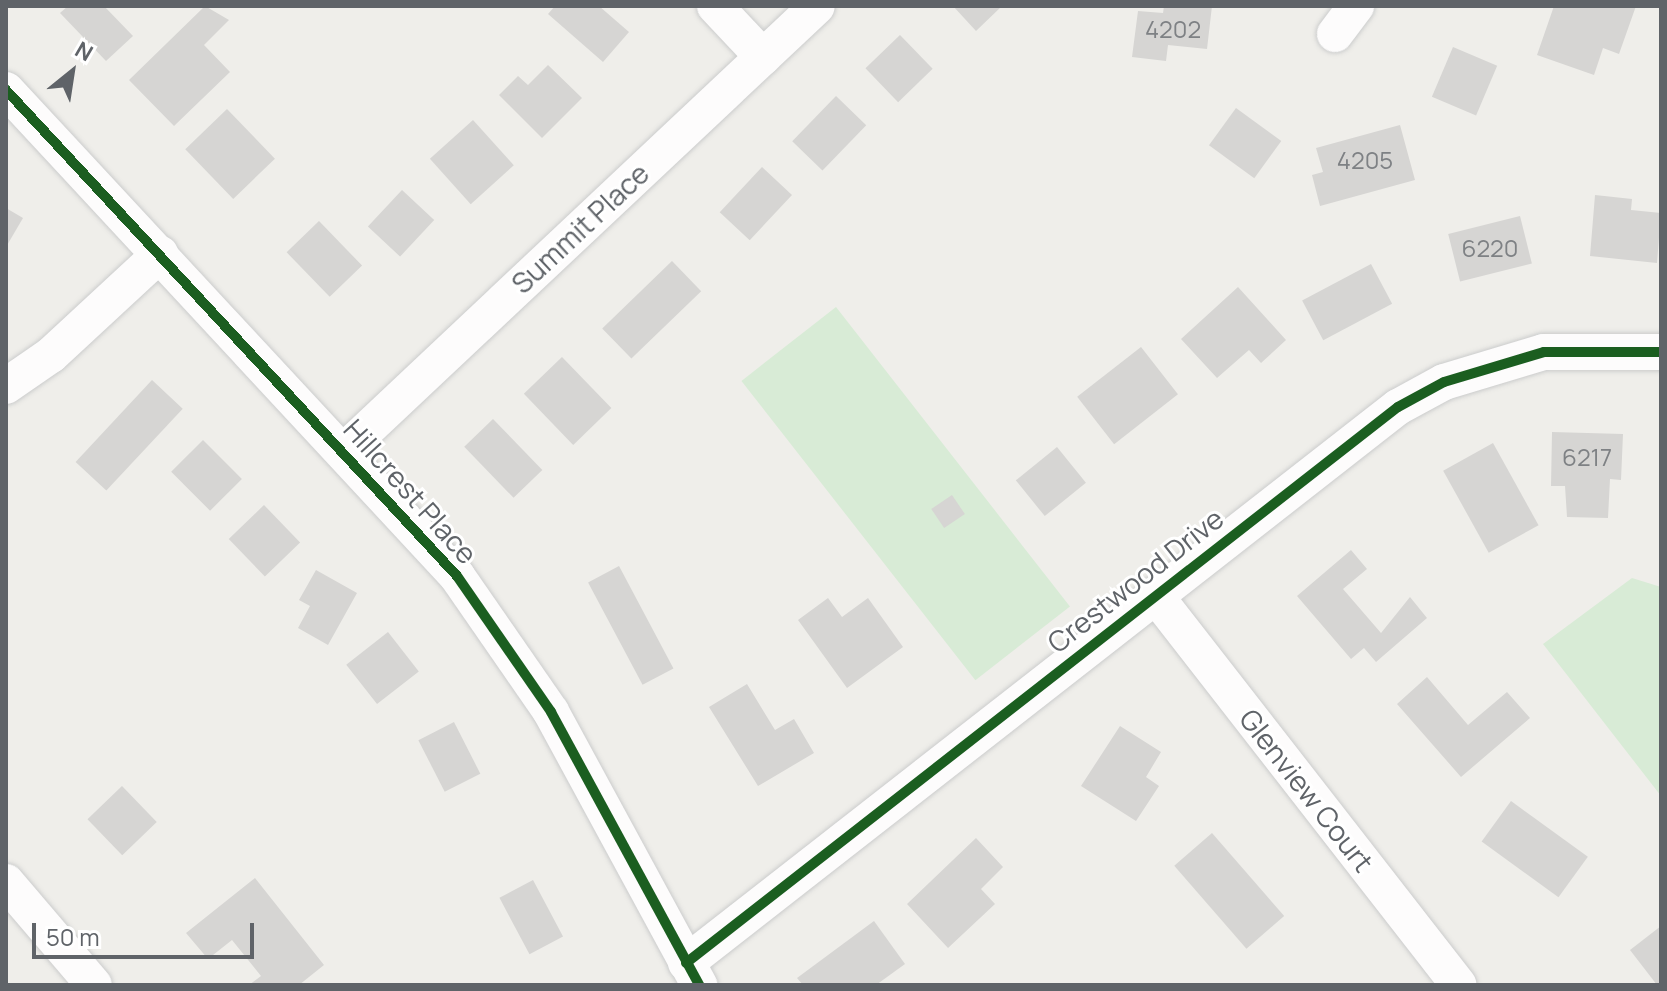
<!DOCTYPE html>
<html>
<head>
<meta charset="utf-8">
<style>
  body { margin:0 }
  #map { position:relative; width:1667px; height:991px; overflow:hidden; background:#efeeea; font-family:Manrope,sans-serif }
  div>[style] { position:absolute }
  [style*='--x'] { left:calc(var(--x)*1px); top:calc(var(--y)*1px); width:calc(var(--w)*1px); rotate:calc(var(--a)*1deg) }
  .green>* { inset:0; background:#d8ebd6; transform-origin:0 0 }
  .building>* { inset:0; background:#d6d5d3; transform-origin:0 0 }
  .roads { filter:drop-shadow(0 0 2px #cbcccc) drop-shadow(0 0 2px #cbcccc) }
  .minor>* { height:36px; margin:-18px; padding:0 18px; transform-origin:18px; border-radius:18px; background:#fdfcfc }
  .cycleway>* { height:10px; margin:-5px; padding:0 5px; transform-origin:5px; border-radius:5px; background:#1b5e20 }
  span { translate:-50% -50%; white-space:nowrap; text-align:center; line-height:1.15; -webkit-text-stroke:6px #fff; paint-order:stroke }
  .number-label { font-size:24px; color:#7e8184 }
  .number-label span { -webkit-text-stroke-width:0 }
  .street-label { font-size:28px; color:#5f6368 }
  .frame { position:absolute; inset:0; border:8px solid #5f6368; pointer-events:none }
  .north { position:absolute; left:32px; top:32px; width:80px; height:80px; -webkit-text-stroke:6px #fff; paint-order:stroke; rotate:30deg; font-size:22px; font-weight:700; line-height:32px; text-align:center; color:#5f6368 }
  .north::after { content:''; display:block; margin:auto; width:28px; height:36px; background:#5f6368; clip-path:polygon(50% 0,100% 100%,50% 72%,0 100%) }
  .scale { position:absolute; left:32px; top:923px; width:222px; height:36px; box-sizing:border-box; border:4px solid #5f6368; border-top:0; padding-left:10px; font-size:24px; line-height:28px; white-space:nowrap; color:#5f6368; -webkit-text-stroke:6px #fff; paint-order:stroke }
</style>
</head>
<body>
<div id="map">
  <div class="green">
    <i style="left:836px;top:307px;width:380px;height:120px;rotate:52deg"></i>
    <i style="clip-path:polygon(1632px 578px,1661px 587px,1661px 796px,1543px 644px)"></i>
  </div>
  <div class="building">
    <i style="clip-path:polygon(68px 6px,104px 6px,133px 36px,106px 61px,60px 13px)"></i>
    <i style="clip-path:polygon(205px 6px,229px 20px,204px 45px,230px 72px,174px 126px,129px 80px)"></i>
    <i style="clip-path:polygon(555px 6px,599px 6px,629px 32px,603px 62px,548px 14px)"></i>
    <i style="clip-path:polygon(953px 6px,1002px 6px,976px 31px)"></i>
    <i style="clip-path:polygon(1164px 6px,1212px 6px,1207px 49px,1168px 45px,1166px 61px,1132px 57px,1138px 11px,1163px 13px)"></i>
    <i style="clip-path:polygon(1554px 6px,1636px 6px,1619px 54px,1603px 48px,1594px 75px,1537px 55px)"></i>
    <i style="left:900px;top:35px;width:47px;height:48px;rotate:46deg"></i>
    <i style="left:1453px;top:47px;width:48px;height:54px;rotate:23deg"></i>
    <i style="clip-path:polygon(548px 65px,582px 98px,542px 138px,499px 95px,518px 76px,528px 85px)"></i>
    <i style="left:836px;top:96px;width:42px;height:63px;rotate:44deg"></i>
    <i style="left:1236px;top:108px;width:56px;height:46px;rotate:36deg"></i>
    <i style="left:227px;top:109px;width:69px;height:58px;rotate:46deg"></i>
    <i style="left:473px;top:120px;width:61px;height:58px;rotate:48deg"></i>
    <i style="clip-path:polygon(1400px 125px,1415px 180px,1320px 206px,1312px 175px,1323px 172px,1316px 148px)"></i>
    <i style="left:762px;top:167px;width:41px;height:62px;rotate:43deg"></i>
    <i style="left:402px;top:190px;width:44px;height:50px;rotate:43deg"></i>
    <i style="clip-path:polygon(1595px 195px,1632px 199px,1631px 210px,1661px 213px,1657px 263px,1590px 256px)"></i>
    <i style="clip-path:polygon(6px 208px,23px 218px,6px 247px)"></i>
    <i style="left:1520px;top:216px;width:49px;height:74px;rotate:76deg"></i>
    <i style="left:319px;top:221px;width:62px;height:45px;rotate:46deg"></i>
    <i style="left:672px;top:261px;width:42px;height:97px;rotate:46deg"></i>
    <i style="left:1371px;top:264px;width:45px;height:78px;rotate:62deg"></i>
    <i style="clip-path:polygon(1238px 287px,1286px 340px,1261px 363px,1249px 350px,1217px 378px,1181px 339px)"></i>
    <i style="left:1141px;top:347px;width:60px;height:81px;rotate:52deg"></i>
    <i style="left:562px;top:357px;width:71px;height:53px;rotate:46deg"></i>
    <i style="left:152px;top:380px;width:42px;height:112px;rotate:43deg"></i>
    <i style="left:493px;top:419px;width:71px;height:40px;rotate:46deg"></i>
    <i style="clip-path:polygon(1552px 432px,1623px 434px,1621px 480px,1610px 479px,1608px 518px,1567px 517px,1565px 486px,1551px 486px)"></i>
    <i style="left:203px;top:440px;width:55px;height:45px;rotate:45deg"></i>
    <i style="left:1493px;top:443px;width:94px;height:57px;rotate:61deg"></i>
    <i style="left:1057px;top:447px;width:46px;height:53px;rotate:51deg"></i>
    <i style="left:952px;top:495px;width:23px;height:25px;rotate:56deg"></i>
    <i style="left:264px;top:505px;width:52px;height:49px;rotate:46deg"></i>
    <i style="clip-path:polygon(1351px 550px,1367px 569px,1343px 589px,1381px 633px,1410px 597px,1427px 618px,1376px 662px,1364px 648px,1351px 659px,1297px 596px)"></i>
    <i style="left:619px;top:566px;width:116px;height:35px;rotate:62deg"></i>
    <i style="clip-path:polygon(316px 570px,357px 593px,328px 645px,298px 628px,310px 606px,299px 600px)"></i>
    <i style="clip-path:polygon(828px 598px,842px 617px,868px 598px,903px 647px,847px 688px,798px 620px)"></i>
    <i style="left:388px;top:632px;width:50px;height:53px;rotate:52deg"></i>
    <i style="clip-path:polygon(1427px 677px,1468px 725px,1507px 692px,1530px 718px,1461px 777px,1397px 704px)"></i>
    <i style="clip-path:polygon(747px 684px,775px 730px,794px 719px,814px 753px,758px 786px,709px 707px)"></i>
    <i style="left:454px;top:722px;width:58px;height:40px;rotate:63deg"></i>
    <i style="clip-path:polygon(1120px 726px,1161px 752px,1146px 777px,1159px 786px,1136px 821px,1081px 786px)"></i>
    <i style="left:122px;top:786px;width:50px;height:48px;rotate:46deg"></i>
    <i style="left:1511px;top:801px;width:95px;height:50px;rotate:36deg"></i>
    <i style="left:1212px;top:833px;width:110px;height:50px;rotate:49deg"></i>
    <i style="clip-path:polygon(976px 838px,1003px 867px,981px 889px,995px 904px,948px 948px,907px 904px)"></i>
    <i style="clip-path:polygon(255px 878px,324px 965px,299px 985px,249px 985px,261px 976px,232px 940px,208px 959px,186px 933px)"></i>
    <i style="left:533px;top:880px;width:64px;height:38px;rotate:62deg"></i>
    <i style="clip-path:polygon(874px 921px,905px 964px,876px 985px,803px 985px,797px 978px)"></i>
    <i style="clip-path:polygon(1661px 926px,1661px 985px,1657px 985px,1630px 950px)"></i>
  </div>
  <div class="roads">
    <div class="minor">
      <i style="--x:715;--y:6;--w:70;--a:46.7"></i>
      <i style="--x:1335;--y:34;--w:35;--a:-53"></i>
      <i style="--x:6;--y:90;--w:663;--a:47.14"></i>
      <i style="--x:457;--y:576;--w:165;--a:55.3"></i>
      <i style="--x:551;--y:712;--w:311;--a:61.5"></i>
      <i style="--x:6;--y:386;--w:55;--a:-34.6"></i>
      <i style="--x:51;--y:355;--w:149;--a:-42.8"></i>
      <i style="--x:344;--y:451;--w:649;--a:-43.25"></i>
      <i style="--x:1155;--y:595;--w:494;--a:52.1"></i>
      <i style="--x:6;--y:882;--w:135;--a:49.5"></i>
      <i style="--x:686;--y:963;--w:903;--a:-37.99"></i>
      <i style="--x:1398;--y:407;--w:52;--a:-28.5"></i>
      <i style="--x:1444;--y:382;--w:104;--a:-16.7"></i>
      <i style="--x:1544;--y:352;--w:117;--a:0"></i>
    </div>
  </div>
  <div class="cycleway">
    <i style="--x:6;--y:90;--w:663;--a:47.14"></i>
    <i style="--x:457;--y:576;--w:165;--a:55.3"></i>
    <i style="--x:551;--y:712;--w:311;--a:61.5"></i>
    <i style="--x:686;--y:963;--w:903;--a:-37.99"></i>
    <i style="--x:1398;--y:407;--w:52;--a:-28.5"></i>
    <i style="--x:1444;--y:382;--w:104;--a:-16.7"></i>
    <i style="--x:1544;--y:352;--w:117;--a:0"></i>
  </div>
  <div class="number-label">
    <span style="left:1173px;top:29px">4202</span>
    <span style="left:1365px;top:160px">4205</span>
    <span style="left:1490px;top:248px">6220</span>
    <span style="left:1587px;top:457px">6217</span>
  </div>
  <div class="street-label">
    <span style="left:580px;top:228px;rotate:-43deg">Summit Place</span>
    <span style="left:411px;top:491px;rotate:48deg">Hillcrest Place</span>
    <span style="left:1135px;top:580px;rotate:-38deg">Crestwood Drive</span>
    <span style="left:1307px;top:790px;rotate:52deg">Glenview Court</span>
  </div>
  <div class="frame"></div>
  <div class="north">N</div>
  <div class="scale">50 m</div>
</div>
</body>
</html>
